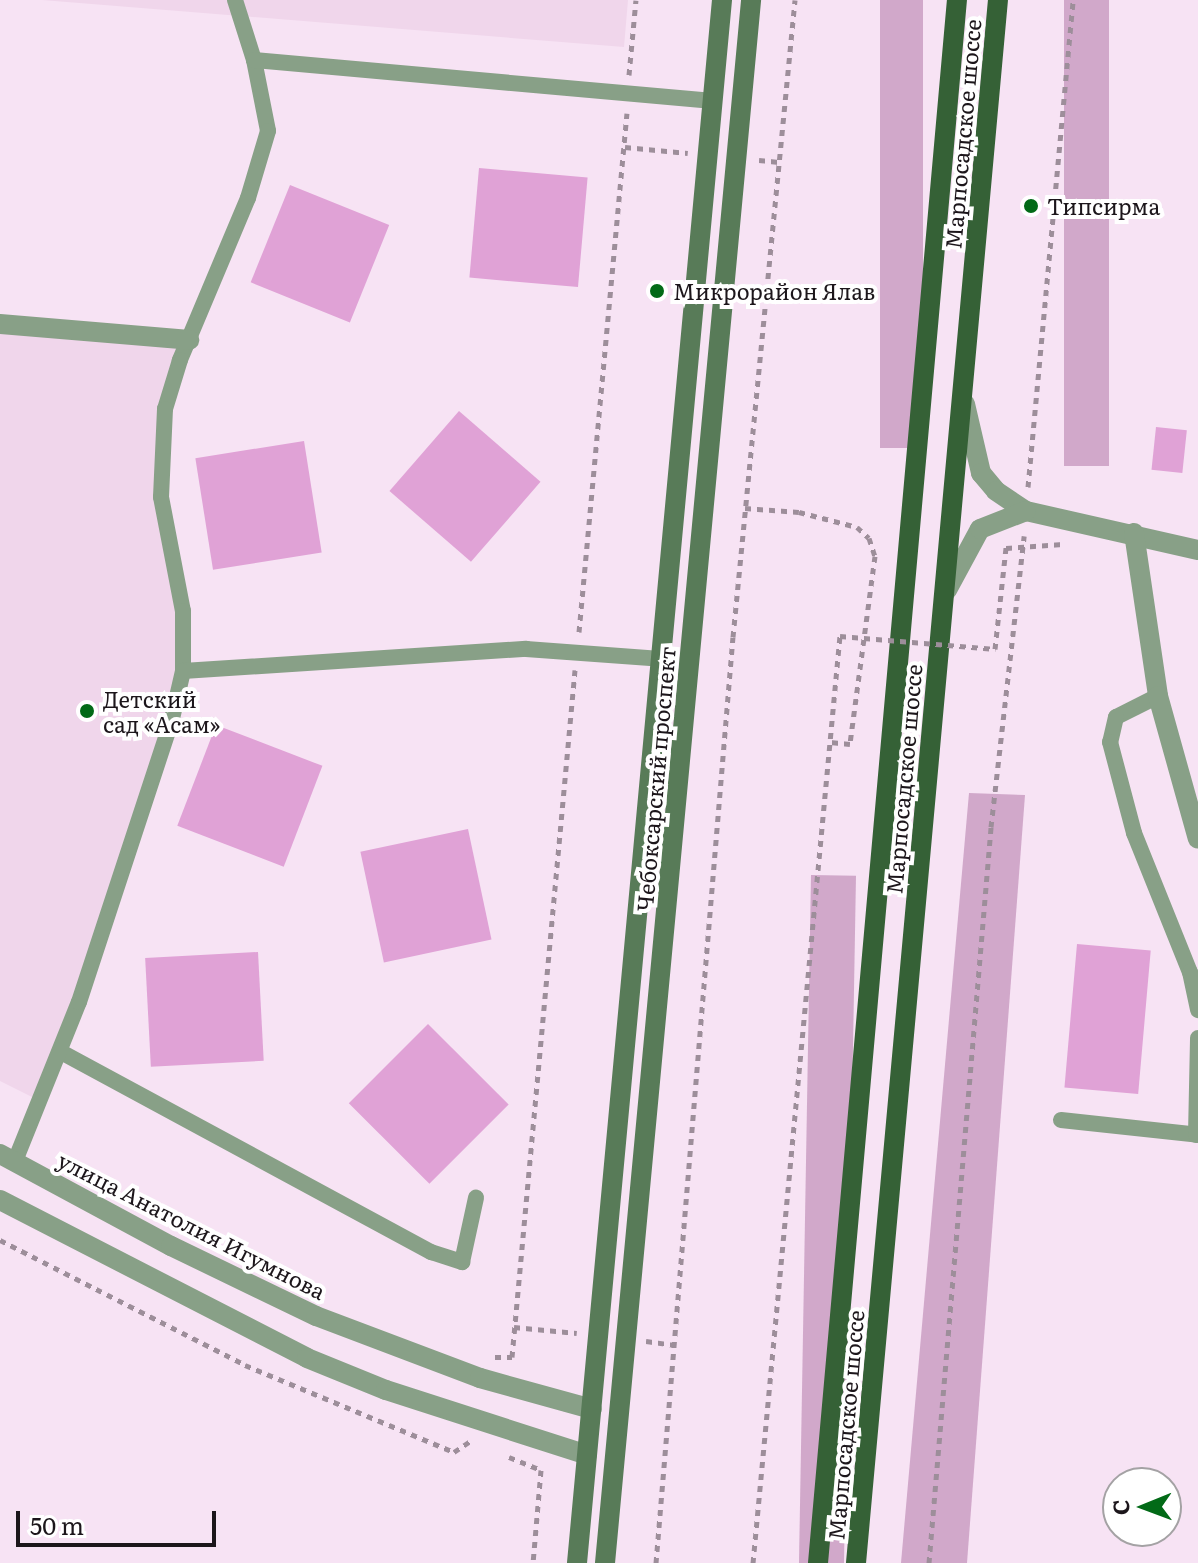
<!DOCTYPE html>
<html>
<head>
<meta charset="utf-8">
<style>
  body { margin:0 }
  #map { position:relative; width:1198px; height:1563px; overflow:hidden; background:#f7e3f4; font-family:Literata,serif }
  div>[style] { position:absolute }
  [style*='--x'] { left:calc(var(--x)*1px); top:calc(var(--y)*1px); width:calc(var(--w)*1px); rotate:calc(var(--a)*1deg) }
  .built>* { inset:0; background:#f0d6eb }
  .green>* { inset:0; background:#d1a8ca; transform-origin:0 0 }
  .building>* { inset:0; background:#e0a2d6; transform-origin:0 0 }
  .path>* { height:5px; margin-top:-2.5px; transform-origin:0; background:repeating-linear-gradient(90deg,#9d8e9a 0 6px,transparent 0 12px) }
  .lane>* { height:16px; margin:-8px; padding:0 8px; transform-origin:8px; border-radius:8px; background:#88a087 }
  .street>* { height:20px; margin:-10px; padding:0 10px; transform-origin:10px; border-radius:10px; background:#88a087 }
  .secondary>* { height:20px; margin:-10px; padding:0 10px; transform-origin:10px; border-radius:10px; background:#587b58 }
  .primary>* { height:20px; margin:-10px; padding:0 10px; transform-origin:10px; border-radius:10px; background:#356136 }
  .path-bridge>* { height:5px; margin-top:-2.5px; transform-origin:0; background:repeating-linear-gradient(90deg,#9d8e9a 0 6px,transparent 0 12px) }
  .dots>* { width:22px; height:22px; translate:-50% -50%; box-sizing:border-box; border:4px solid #fff; border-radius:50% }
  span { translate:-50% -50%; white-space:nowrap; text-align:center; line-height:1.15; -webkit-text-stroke:8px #fff; paint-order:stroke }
  .street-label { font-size:22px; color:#1c161b }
  .poi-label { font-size:22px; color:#1c161b }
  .left { translate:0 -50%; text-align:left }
  .north { position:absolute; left:1102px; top:1467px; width:80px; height:80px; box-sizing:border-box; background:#fff; border:2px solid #a4a2a4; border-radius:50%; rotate:269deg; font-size:22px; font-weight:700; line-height:32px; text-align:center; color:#1c161b }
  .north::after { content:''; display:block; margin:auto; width:28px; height:36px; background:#026a17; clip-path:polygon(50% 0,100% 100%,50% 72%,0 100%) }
  .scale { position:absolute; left:16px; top:1511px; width:200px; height:36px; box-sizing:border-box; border:4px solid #1c161b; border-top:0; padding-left:10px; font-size:24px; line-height:28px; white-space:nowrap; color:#1c161b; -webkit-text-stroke:6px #fff; paint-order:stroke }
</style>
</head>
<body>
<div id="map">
  <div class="built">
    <i style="clip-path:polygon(42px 0,628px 0,624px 47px)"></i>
    <i style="clip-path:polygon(0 324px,189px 340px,161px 436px,183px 671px,40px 1101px,0 1081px)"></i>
  </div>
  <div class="green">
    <i style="left:880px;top:0;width:43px;height:448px"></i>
    <i style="left:1064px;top:0;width:45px;height:466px"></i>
    <i style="clip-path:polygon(969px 793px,1025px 795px,967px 1563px,901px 1563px)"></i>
    <i style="left:811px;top:875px;width:45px;height:692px;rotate:1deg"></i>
  </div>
  <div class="building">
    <i style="left:479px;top:168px;width:109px;height:110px;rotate:5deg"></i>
    <i style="left:290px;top:185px;width:107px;height:105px;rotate:22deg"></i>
    <i style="left:459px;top:411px;width:108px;height:106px;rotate:41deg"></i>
    <i style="left:1156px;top:427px;width:31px;height:43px;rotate:6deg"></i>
    <i style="left:304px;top:441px;width:113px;height:110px;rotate:81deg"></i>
    <i style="left:216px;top:725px;width:114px;height:108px;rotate:21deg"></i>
    <i style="left:468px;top:829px;width:113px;height:110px;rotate:78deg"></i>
    <i style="left:1077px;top:944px;width:74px;height:144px;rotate:5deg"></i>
    <i style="left:258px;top:952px;width:109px;height:113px;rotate:87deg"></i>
    <i style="left:428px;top:1024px;width:114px;height:112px;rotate:45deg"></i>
  </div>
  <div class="path">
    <i style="--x:629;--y:75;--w:75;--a:-84.7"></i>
    <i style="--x:625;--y:147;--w:63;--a:5.4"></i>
    <i style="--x:759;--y:160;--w:20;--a:6"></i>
    <i style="--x:1028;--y:487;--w:489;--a:-84.7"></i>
    <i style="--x:745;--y:508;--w:54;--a:4.2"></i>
    <i style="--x:799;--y:512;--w:60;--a:14.5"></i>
    <i style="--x:857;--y:527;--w:16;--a:43"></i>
    <i style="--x:869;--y:538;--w:19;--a:72"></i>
    <i style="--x:875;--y:556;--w:190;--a:97.6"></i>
    <i style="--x:850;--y:744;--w:20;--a:-174"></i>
    <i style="--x:579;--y:632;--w:521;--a:-84.72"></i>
    <i style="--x:995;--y:649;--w:102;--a:-83.8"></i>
    <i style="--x:1006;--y:548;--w:57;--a:-4"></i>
    <i style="--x:0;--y:1240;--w:275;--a:27"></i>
    <i style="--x:245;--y:1365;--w:226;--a:22.6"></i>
    <i style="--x:454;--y:1452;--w:22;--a:-34"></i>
    <i style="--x:514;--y:1327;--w:63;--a:5.4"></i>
    <i style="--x:646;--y:1341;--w:28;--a:8"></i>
    <i style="--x:495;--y:1357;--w:17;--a:0"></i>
    <i style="--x:512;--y:1357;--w:690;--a:-84.76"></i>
    <i style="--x:509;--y:1457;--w:35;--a:22"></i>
    <i style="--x:541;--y:1470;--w:93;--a:94.9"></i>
    <i style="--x:656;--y:1563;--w:929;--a:-85.25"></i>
    <i style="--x:733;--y:637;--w:640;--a:-84.44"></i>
    <i style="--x:753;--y:1563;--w:931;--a:-84.64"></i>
    <i style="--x:929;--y:1563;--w:739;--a:-85.18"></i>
    <i style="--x:991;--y:827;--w:293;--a:-83.5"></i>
  </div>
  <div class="lane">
    <i style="--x:235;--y:0;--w:63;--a:72.4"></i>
    <i style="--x:254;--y:60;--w:72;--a:78.8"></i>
    <i style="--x:268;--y:131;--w:70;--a:106.6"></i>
    <i style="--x:248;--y:198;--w:176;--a:112.8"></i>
    <i style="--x:180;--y:360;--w:51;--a:107"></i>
    <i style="--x:165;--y:409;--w:88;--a:92.6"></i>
    <i style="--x:161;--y:497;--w:116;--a:79.1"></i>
    <i style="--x:183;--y:611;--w:60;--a:90"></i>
    <i style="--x:183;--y:671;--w:344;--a:-3.7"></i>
    <i style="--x:526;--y:649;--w:135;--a:4.2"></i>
    <i style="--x:254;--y:60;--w:461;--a:5.1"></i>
    <i style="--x:1158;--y:696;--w:47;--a:153.4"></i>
    <i style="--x:1116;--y:717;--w:26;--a:103"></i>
    <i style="--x:1110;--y:742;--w:94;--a:75.2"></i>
    <i style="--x:1134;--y:833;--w:150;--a:68.1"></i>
    <i style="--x:1190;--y:972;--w:39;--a:78"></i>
    <i style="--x:61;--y:1052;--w:421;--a:28.4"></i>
    <i style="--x:431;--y:1252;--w:33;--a:18"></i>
    <i style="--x:462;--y:1262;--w:66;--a:-77.7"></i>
    <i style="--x:1061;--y:1120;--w:138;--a:6.2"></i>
    <i style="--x:1196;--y:1135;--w:97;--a:-88.8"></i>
    <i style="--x:15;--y:1161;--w:171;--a:-68.1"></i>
    <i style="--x:79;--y:1002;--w:294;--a:-71.8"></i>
    <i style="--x:171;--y:723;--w:53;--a:-77"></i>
  </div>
  <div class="street">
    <i style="--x:0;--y:324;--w:190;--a:4.8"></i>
    <i style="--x:965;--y:404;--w:71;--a:76.9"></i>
    <i style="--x:981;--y:473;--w:23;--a:50"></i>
    <i style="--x:996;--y:491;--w:36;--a:34"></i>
    <i style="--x:1026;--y:511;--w:176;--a:12.8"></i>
    <i style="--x:1134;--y:533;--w:165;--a:81.6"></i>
    <i style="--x:1158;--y:696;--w:148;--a:74.4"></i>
    <i style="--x:947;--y:590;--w:69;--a:-61.6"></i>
    <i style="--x:980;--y:529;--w:49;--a:-21.4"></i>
    <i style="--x:0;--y:1154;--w:194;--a:28.3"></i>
    <i style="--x:171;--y:1246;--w:161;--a:25.8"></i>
    <i style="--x:316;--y:1316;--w:175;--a:20.7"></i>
    <i style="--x:480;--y:1378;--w:116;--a:15.5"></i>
    <i style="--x:0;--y:1200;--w:345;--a:27.2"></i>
    <i style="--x:307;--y:1358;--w:85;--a:22.1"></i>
    <i style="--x:386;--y:1390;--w:211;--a:17.9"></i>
  </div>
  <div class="secondary">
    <i style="--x:577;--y:1563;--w:1570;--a:-84.7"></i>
    <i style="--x:605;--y:1563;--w:1570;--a:-84.66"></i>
  </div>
  <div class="primary">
    <i style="--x:818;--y:1563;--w:1569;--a:-84.92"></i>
    <i style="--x:856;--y:1563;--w:1569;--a:-84.81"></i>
  </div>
  <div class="path-bridge">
    <i style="--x:840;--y:636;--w:156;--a:4.8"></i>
  </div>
  <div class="dots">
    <i style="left:1031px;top:206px;background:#026a17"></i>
    <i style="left:657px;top:291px;background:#026a17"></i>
    <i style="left:87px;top:711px;background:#026a17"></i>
  </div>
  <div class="street-label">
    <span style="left:962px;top:134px;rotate:-85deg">Марпосадское шоссе</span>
    <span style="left:655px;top:779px;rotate:-85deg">Чебоксарский проспект</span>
    <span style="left:903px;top:779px;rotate:-85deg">Марпосадское шоссе</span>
    <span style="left:192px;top:1225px;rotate:27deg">улица Анатолия Игумнова</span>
    <span style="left:845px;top:1425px;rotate:-85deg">Марпосадское шоссе</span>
  </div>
  <div class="poi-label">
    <span class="left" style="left:1047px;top:206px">Типсирма</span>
    <span class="left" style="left:673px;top:291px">Микрорайон Ялав</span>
    <span class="left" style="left:103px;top:711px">Детский<br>сад «Асам»</span>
  </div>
  <div class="north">С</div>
  <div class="scale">50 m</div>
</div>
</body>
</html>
